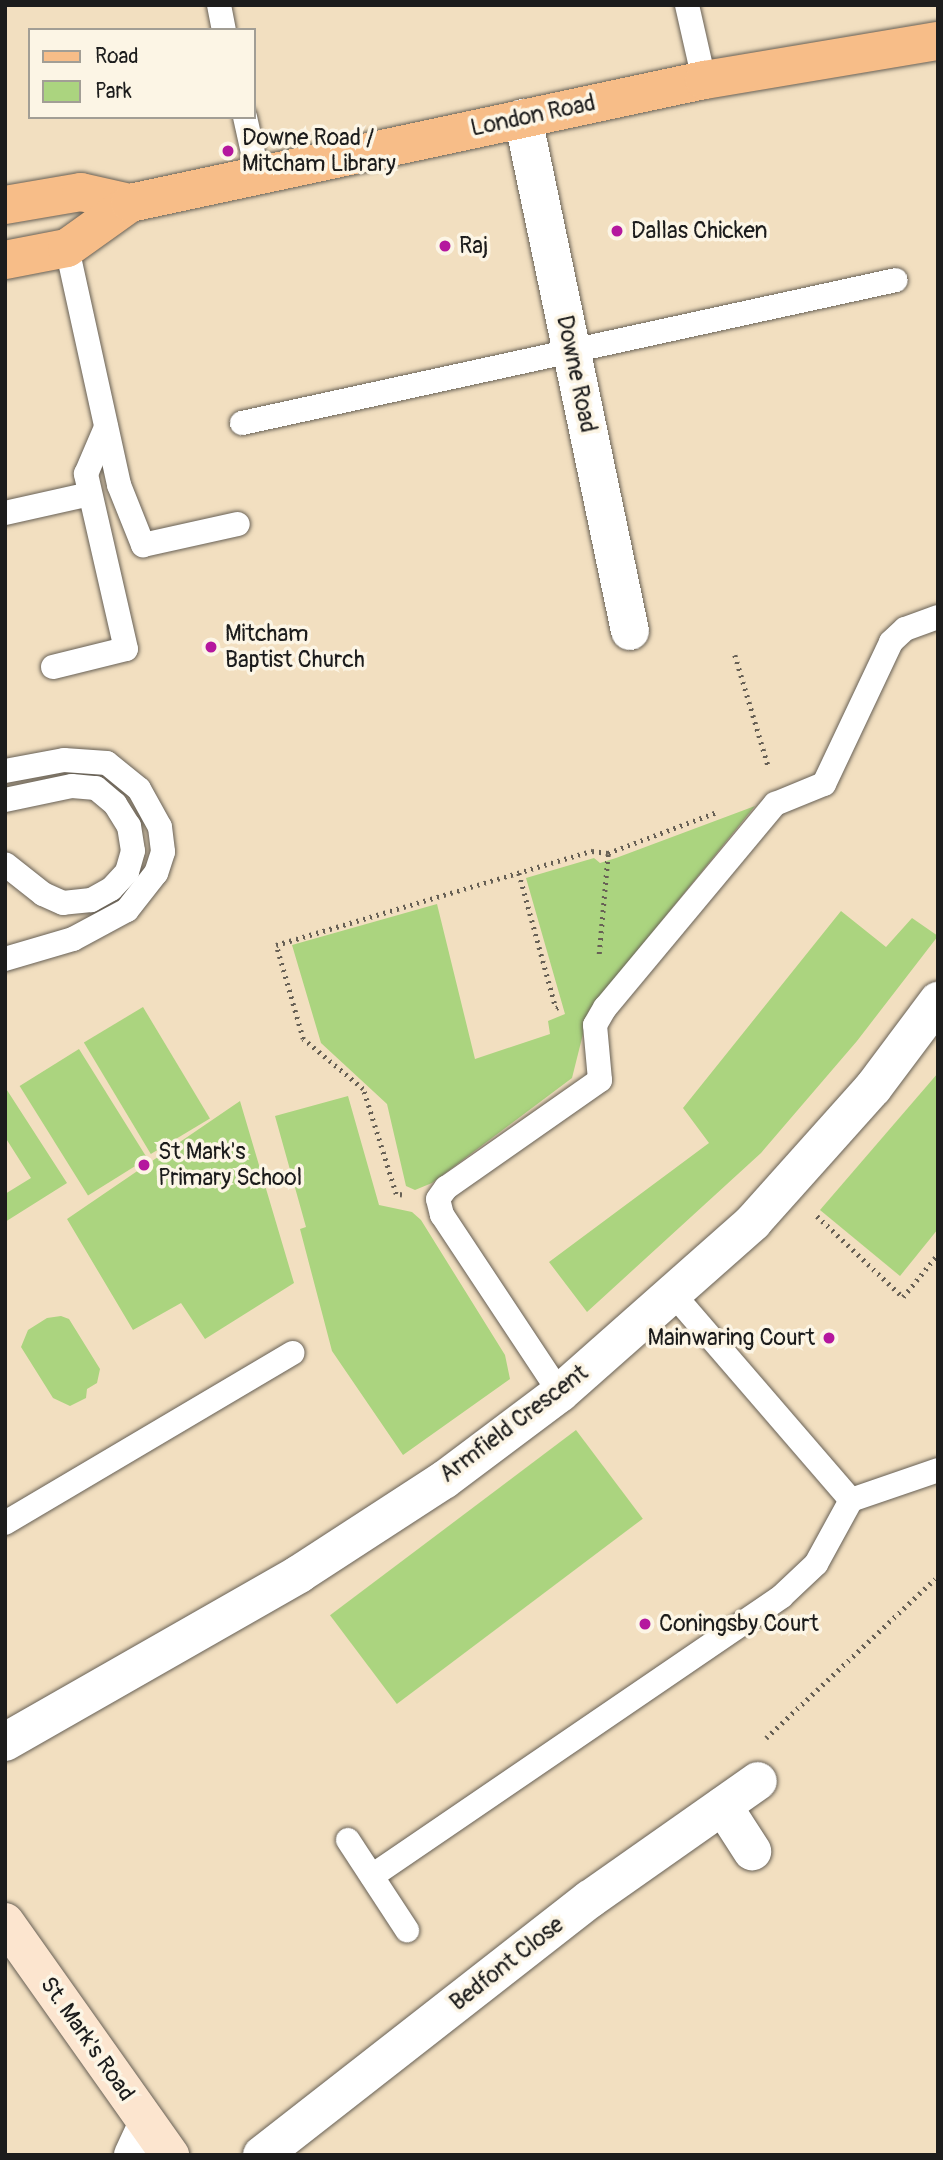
<!DOCTYPE html>
<html>
<head>
<meta charset="utf-8">
<style>
  body { margin:0 }
  #map { position:relative; width:943px; height:2160px; overflow:hidden; background:#f2dfc0; font-family:Pangolin,sans-serif }
  div>[style] { position:absolute }
  [style*='--x'] { left:calc(var(--x)*1px); top:calc(var(--y)*1px); width:calc(var(--w)*1px); rotate:calc(var(--a)*1deg) }
  .green>* { inset:0; background:#abd47f; transform-origin:0 0 }
  .path>* { height:4.5px; margin-top:-2.25px; transform-origin:0; background:repeating-linear-gradient(90deg,#676055 0 2px,transparent 0 7px) }
  .roads { filter:drop-shadow(0 0 2px #676055) drop-shadow(0 0 2px #676055) }
  .lane>* { height:24px; margin:-12px; padding:0 12px; transform-origin:12px; border-radius:12px; background:#fff }
  .street>* { height:38px; margin:-19px; padding:0 19px; transform-origin:19px; border-radius:19px; background:#fff }
  .secondary>* { height:38px; margin:-19px; padding:0 19px; transform-origin:19px; border-radius:19px; background:#fce5cf }
  .primary>* { height:38px; margin:-19px; padding:0 19px; transform-origin:19px; border-radius:19px; background:#f7bd88 }
  .dots>* { width:19px; height:19px; translate:-50% -50%; box-sizing:border-box; border:4px solid #fcf5e5; border-radius:50% }
  span { translate:-50% -50%; white-space:nowrap; text-align:center; line-height:1.15; -webkit-text-stroke:7px #fcf5e5; paint-order:stroke }
  .street-label { font-size:23px; color:#1c1c1c }
  .poi-label { font-size:23px; color:#1c1c1c }
  .left { translate:0 -50%; text-align:left }
  .right { translate:-100% -50%; text-align:right }
  .frame { position:absolute; inset:0; border:7px solid #1c1c1c; pointer-events:none }
  .legend { position:absolute; left:28px; top:28px; width:228px; height:91px; box-sizing:border-box; background:#fcf5e5; border:2px solid #a29e95; margin:0; padding:9px 12px; list-style:none; font-size:21px; color:#1c1c1c }
  .legend li { display:flex; align-items:center; gap:14px; height:35px }
  .legend b { width:35px; border:2px solid #a29e95 }
</style>
</head>
<body>
<div id="map">
  <div class="green">
    <i style="clip-path:polygon(755px 806px,589px 1010px,572px 1078px,432px 1183px,415px 1190px,406px 1186px,387px 1104px,321px 1043px,292px 945px,437px 904px,475px 1059px,550px 1034px,548px 1021px,565px 1014px,526px 878px,594px 858px,600px 863px,616px 858px)"></i>
    <i style="clip-path:polygon(841px 911px,886px 947px,912px 918px,938px 936px,857px 1041px,761px 1153px,587px 1312px,549px 1262px,709px 1143px,683px 1108px)"></i>
    <i style="left:143px;top:1007px;width:130px;height:69px;rotate:59deg"></i>
    <i style="left:79px;top:1049px;width:129px;height:70px;rotate:58deg"></i>
    <i style="clip-path:polygon(938px 1073px,938px 1229px,900px 1276px,820px 1210px)"></i>
    <i style="clip-path:polygon(5px 1087px,67px 1183px,5px 1222px,5px 1194px,31px 1178px,5px 1137px)"></i>
    <i style="clip-path:polygon(348px 1096px,379px 1205px,412px 1212px,421px 1220px,505px 1355px,510px 1379px,403px 1455px,332px 1351px,300px 1229px,306px 1227px,275px 1116px)"></i>
    <i style="clip-path:polygon(240px 1101px,294px 1283px,205px 1339px,181px 1303px,133px 1330px,67px 1219px)"></i>
    <i style="clip-path:polygon(61px 1316px,69px 1319px,100px 1369px,97px 1383px,87px 1389px,86px 1398px,70px 1406px,53px 1398px,21px 1347px,28px 1330px,47px 1318px)"></i>
    <i style="left:576px;top:1430px;width:111px;height:308px;rotate:53deg"></i>
  </div>
  <div class="path">
    <i style="--x:735;--y:655;--w:115;--a:73.3"></i>
    <i style="--x:519;--y:873;--w:140;--a:74.7"></i>
    <i style="--x:556;--y:1008;--w:5;--a:-22"></i>
    <i style="--x:599;--y:954;--w:101;--a:-84.9"></i>
    <i style="--x:402;--y:1195;--w:6;--a:-171"></i>
    <i style="--x:396;--y:1194;--w:110;--a:-107.4"></i>
    <i style="--x:363;--y:1089;--w:78;--a:-140.2"></i>
    <i style="--x:303;--y:1039;--w:98;--a:-106"></i>
    <i style="--x:276;--y:945;--w:330;--a:-16.6"></i>
    <i style="--x:592;--y:851;--w:16;--a:7"></i>
    <i style="--x:608;--y:853;--w:116;--a:-20.6"></i>
    <i style="--x:817;--y:1216;--w:118;--a:43.3"></i>
    <i style="--x:903;--y:1297;--w:55;--a:-50.9"></i>
    <i style="--x:766;--y:1738;--w:232;--a:-43.3"></i>
  </div>
  <div class="roads">
    <div class="lane">
      <i style="--x:219;--y:5;--w:25;--a:79"></i>
      <i style="--x:687;--y:5;--w:77;--a:77.2"></i>
      <i style="--x:245;--y:117;--w:59;--a:77.4"></i>
      <i style="--x:67;--y:248;--w:243;--a:77.6"></i>
      <i style="--x:119;--y:485;--w:65;--a:68.2"></i>
      <i style="--x:143;--y:545;--w:97;--a:-12.5"></i>
      <i style="--x:242;--y:423;--w:669;--a:-12.33"></i>
      <i style="--x:5;--y:513;--w:87;--a:-12.6"></i>
      <i style="--x:53;--y:667;--w:75;--a:-13.9"></i>
      <i style="--x:126;--y:649;--w:180;--a:-102.9"></i>
      <i style="--x:86;--y:474;--w:51;--a:-66.9"></i>
      <i style="--x:5;--y:771;--w:60;--a:-10.6"></i>
      <i style="--x:64;--y:760;--w:43;--a:4"></i>
      <i style="--x:107;--y:763;--w:41;--a:39.1"></i>
      <i style="--x:139;--y:789;--w:43;--a:61.1"></i>
      <i style="--x:160;--y:827;--w:25;--a:83"></i>
      <i style="--x:163;--y:852;--w:22;--a:108"></i>
      <i style="--x:156;--y:873;--w:47;--a:128.1"></i>
      <i style="--x:127;--y:910;--w:61;--a:151.8"></i>
      <i style="--x:73;--y:939;--w:71;--a:163.6"></i>
      <i style="--x:5;--y:800;--w:68;--a:-11.8"></i>
      <i style="--x:72;--y:786;--w:24;--a:5"></i>
      <i style="--x:96;--y:788;--w:25;--a:40"></i>
      <i style="--x:115;--y:804;--w:26;--a:58"></i>
      <i style="--x:129;--y:826;--w:25;--a:81"></i>
      <i style="--x:133;--y:851;--w:22;--a:106"></i>
      <i style="--x:127;--y:872;--w:23;--a:133"></i>
      <i style="--x:111;--y:889;--w:23;--a:151"></i>
      <i style="--x:91;--y:900;--w:28;--a:174"></i>
      <i style="--x:63;--y:903;--w:22;--a:-156"></i>
      <i style="--x:43;--y:894;--w:48;--a:-141.7"></i>
      <i style="--x:674;--y:1295;--w:271;--a:49.2"></i>
      <i style="--x:560;--y:1393;--w:214;--a:-123.5"></i>
      <i style="--x:442;--y:1215;--w:16;--a:-104"></i>
      <i style="--x:438;--y:1199;--w:14;--a:-54"></i>
      <i style="--x:446;--y:1188;--w:188;--a:-35"></i>
      <i style="--x:600;--y:1080;--w:55;--a:-95.2"></i>
      <i style="--x:595;--y:1025;--w:20;--a:-60"></i>
      <i style="--x:605;--y:1008;--w:266;--a:-50.2"></i>
      <i style="--x:775;--y:804;--w:53;--a:-22.2"></i>
      <i style="--x:824;--y:784;--w:157;--a:-64.7"></i>
      <i style="--x:891;--y:642;--w:19;--a:-43"></i>
      <i style="--x:905;--y:629;--w:35;--a:-20"></i>
      <i style="--x:5;--y:1523;--w:334;--a:-30.6"></i>
      <i style="--x:348;--y:1840;--w:108;--a:56.8"></i>
      <i style="--x:372;--y:1876;--w:496;--a:-34.3"></i>
      <i style="--x:782;--y:1596;--w:47;--a:-43.3"></i>
      <i style="--x:816;--y:1564;--w:73;--a:-61.3"></i>
      <i style="--x:851;--y:1500;--w:92;--a:-19"></i>
    </div>
    <div class="street">
      <i style="--x:523;--y:118;--w:524;--a:78.22"></i>
      <i style="--x:5;--y:1742;--w:339;--a:-29.7"></i>
      <i style="--x:299;--y:1574;--w:173;--a:-33"></i>
      <i style="--x:444;--y:1480;--w:145;--a:-36.9"></i>
      <i style="--x:560;--y:1393;--w:258;--a:-41.5"></i>
      <i style="--x:753;--y:1222;--w:180;--a:-48.2"></i>
      <i style="--x:873;--y:1088;--w:109;--a:-53.2"></i>
      <i style="--x:723;--y:1806;--w:54;--a:57.2"></i>
      <i style="--x:133;--y:2155;--w:33;--a:-65"></i>
      <i style="--x:262;--y:2155;--w:416;--a:-38"></i>
      <i style="--x:590;--y:1899;--w:205;--a:-35.1"></i>
    </div>
    <div class="secondary">
      <i style="--x:5;--y:1922;--w:286;--a:54.7"></i>
    </div>
    <div class="primary">
      <i style="--x:5;--y:205;--w:77;--a:-9.7"></i>
      <i style="--x:81;--y:192;--w:50;--a:12.7"></i>
      <i style="--x:5;--y:260;--w:63;--a:-11"></i>
      <i style="--x:67;--y:248;--w:77;--a:-35.5"></i>
      <i style="--x:130;--y:203;--w:587;--a:-12.09"></i>
      <i style="--x:704;--y:80;--w:237;--a:-9.5"></i>
    </div>
  </div>
  <div class="dots">
    <i style="left:228px;top:151px;background:#b5179e"></i>
    <i style="left:617px;top:231px;background:#b5179e"></i>
    <i style="left:445px;top:246px;background:#b5179e"></i>
    <i style="left:211px;top:647px;background:#b5179e"></i>
    <i style="left:144px;top:1165px;background:#b5179e"></i>
    <i style="left:829px;top:1338px;background:#b5179e"></i>
    <i style="left:645px;top:1624px;background:#b5179e"></i>
  </div>
  <div class="street-label">
    <span style="left:533px;top:116px;rotate:-12deg">London Road</span>
    <span style="left:576px;top:374px;rotate:78deg">Downe Road</span>
    <span style="left:514px;top:1424px;rotate:-37deg">Armfield Crescent</span>
    <span style="left:507px;top:1964px;rotate:-38deg">Bedfont Close</span>
    <span style="left:87px;top:2039px;rotate:55deg">St. Mark's Road</span>
  </div>
  <div class="poi-label">
    <span class="left" style="left:242px;top:151px">Downe Road /<br>Mitcham Library</span>
    <span class="left" style="left:631px;top:231px">Dallas Chicken</span>
    <span class="left" style="left:459px;top:246px">Raj</span>
    <span class="left" style="left:225px;top:647px">Mitcham<br>Baptist Church</span>
    <span class="left" style="left:158px;top:1165px">St Mark's<br>Primary School</span>
    <span class="right" style="left:815px;top:1338px">Mainwaring Court</span>
    <span class="left" style="left:659px;top:1624px">Coningsby Court</span>
  </div>
  <div class="frame"></div>
  <ul class="legend">
  <li><b style="height:9px;background:#f7bd88"></b>Road</li>
  <li><b style="height:19px;background:#abd47f"></b>Park</li>
  </ul>
</div>
</body>
</html>
